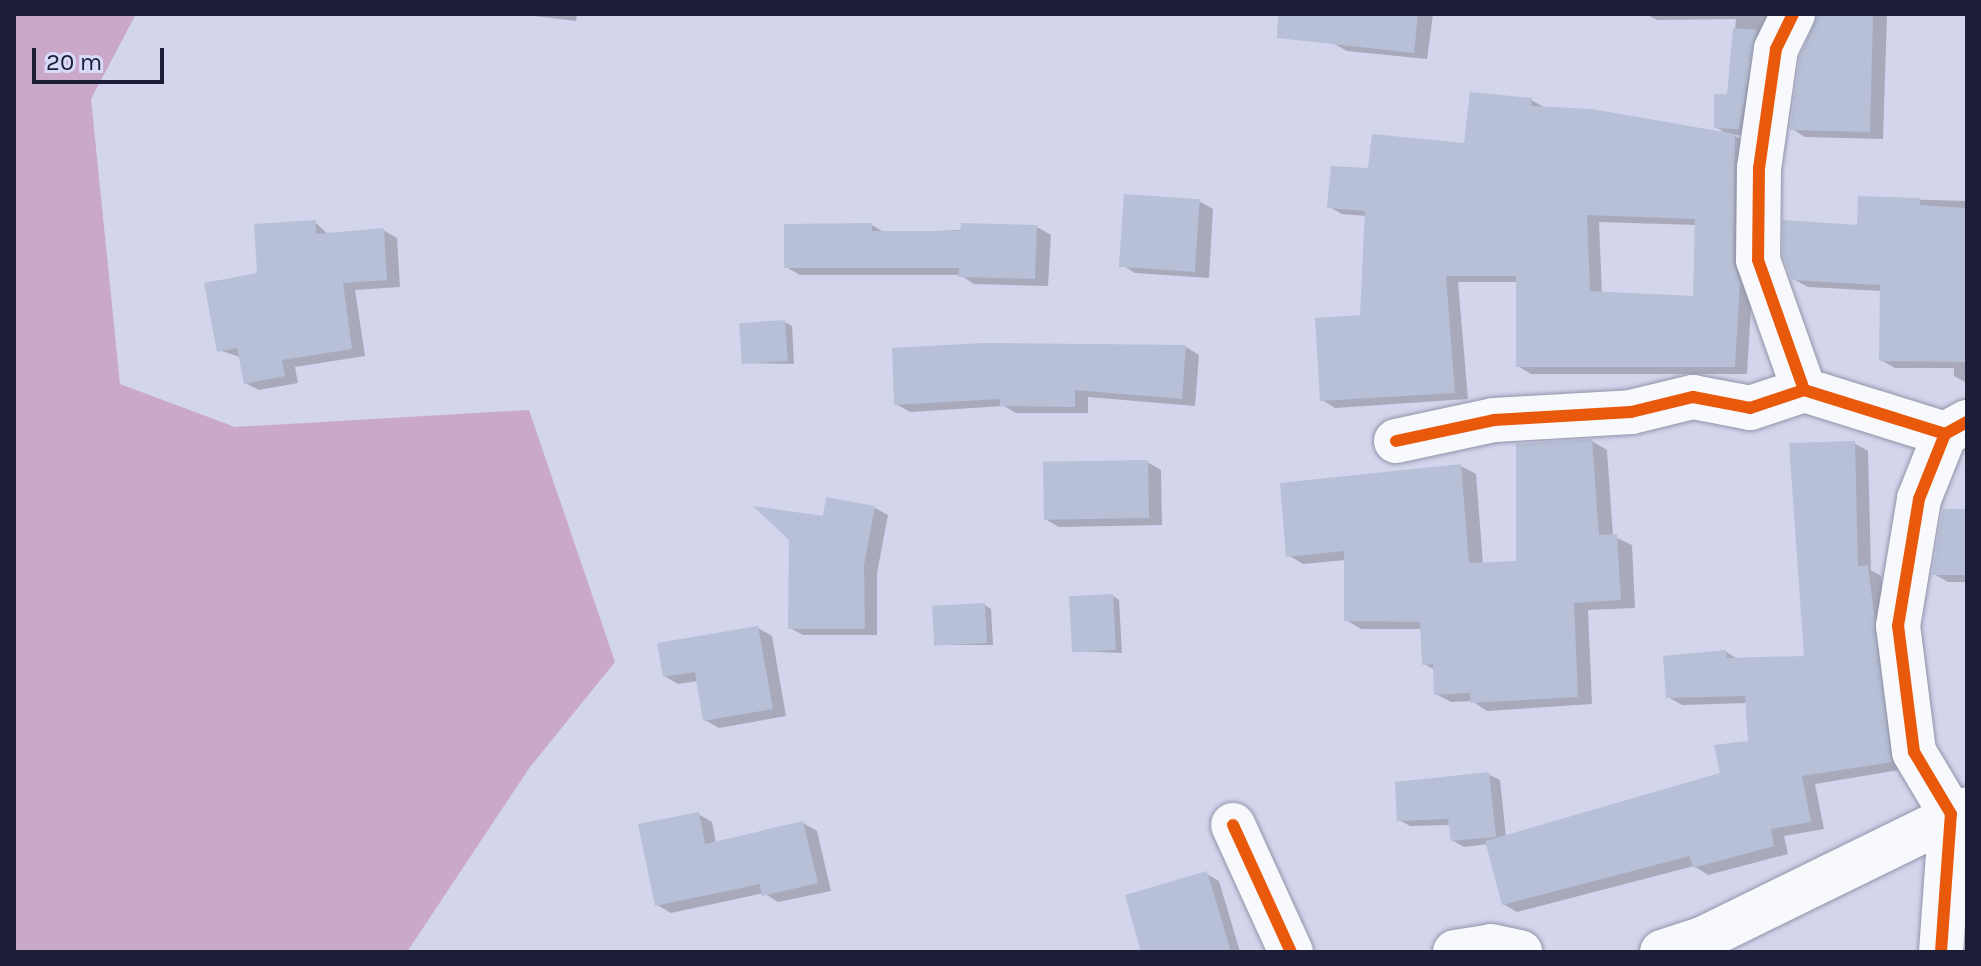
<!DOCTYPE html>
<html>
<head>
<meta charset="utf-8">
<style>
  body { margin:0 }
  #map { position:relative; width:1981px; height:966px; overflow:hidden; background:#d2d5ec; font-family:Karla,sans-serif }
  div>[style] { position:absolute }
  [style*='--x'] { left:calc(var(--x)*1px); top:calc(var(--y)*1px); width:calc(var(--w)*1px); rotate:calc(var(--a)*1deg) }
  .forest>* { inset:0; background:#c9a8c9 }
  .shadow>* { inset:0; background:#0003 }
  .building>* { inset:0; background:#b7c0d6; transform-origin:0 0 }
  .roads { filter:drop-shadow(0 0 2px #9294a9) drop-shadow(0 0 2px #9294a9) }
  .minor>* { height:44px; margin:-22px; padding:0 22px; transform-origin:22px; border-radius:22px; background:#f8f9fc }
  .cycleway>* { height:12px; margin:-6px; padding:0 6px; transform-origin:6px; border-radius:6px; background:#e8590c }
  span { translate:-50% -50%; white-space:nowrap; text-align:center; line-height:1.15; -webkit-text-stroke:6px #d7dbf8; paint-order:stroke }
  .frame { position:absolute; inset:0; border:16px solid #1c1e38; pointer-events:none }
  .scale { position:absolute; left:32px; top:48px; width:132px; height:36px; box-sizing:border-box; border:4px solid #1c1e38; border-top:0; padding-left:10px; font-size:24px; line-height:28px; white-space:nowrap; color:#1c1e38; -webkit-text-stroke:6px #d7dbf8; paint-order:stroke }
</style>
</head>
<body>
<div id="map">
  <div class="forest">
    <i style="clip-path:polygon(14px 14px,136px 14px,91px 99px,120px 384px,235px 427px,529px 410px,615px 662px,530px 767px,407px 952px,14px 952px)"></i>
  </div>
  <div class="shadow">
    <i style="clip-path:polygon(517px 14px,577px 14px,576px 21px)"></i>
    <i style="clip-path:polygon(1337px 14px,1433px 14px,1427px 59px,1347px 51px,1333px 43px)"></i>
    <i style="clip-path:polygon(evenodd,1646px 14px,1779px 14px,1752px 135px,1733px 135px,1748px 143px,1752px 292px,1747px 374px,1531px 374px,1518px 366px,1518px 282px,1458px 282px,1468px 399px,1335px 408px,1322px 400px,1362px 317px,1366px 216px,1342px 214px,1329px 207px,1370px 171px,1466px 145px,1531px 100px,1544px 107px,1727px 134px,1716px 127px,1729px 96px,1736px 19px,1657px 20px,1646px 14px,1599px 222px,1696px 225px,1695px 298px,1602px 294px,1599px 222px)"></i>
    <i style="clip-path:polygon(1818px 14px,1887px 14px,1883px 139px,1805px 137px,1792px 129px)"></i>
    <i style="clip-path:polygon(1860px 198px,1967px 201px,1967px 383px,1954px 376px,1954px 368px,1895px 368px,1881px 360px,1882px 291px,1808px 287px,1793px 279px,1859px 227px)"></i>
    <i style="clip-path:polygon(1199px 201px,1213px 209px,1209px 278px,1135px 273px,1122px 265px)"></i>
    <i style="clip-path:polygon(315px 222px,329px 235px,383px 230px,397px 238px,400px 287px,355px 290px,365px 356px,295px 367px,298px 383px,259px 390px,245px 383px,240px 357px,219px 350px,259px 275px)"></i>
    <i style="clip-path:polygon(872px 225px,885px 233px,1037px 227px,1051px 235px,1048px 286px,974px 284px,960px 275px,800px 275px,786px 267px)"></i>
    <i style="clip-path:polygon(785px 322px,792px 326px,794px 364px,743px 363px)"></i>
    <i style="clip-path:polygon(1186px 347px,1199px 355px,1195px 406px,1088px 397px,1088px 413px,1016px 413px,1004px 406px,910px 412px,896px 404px)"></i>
    <i style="clip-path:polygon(1592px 441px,1607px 450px,1613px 536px,1632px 545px,1635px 608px,1588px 610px,1592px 704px,1487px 711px,1472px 701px,1451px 702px,1436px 694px,1435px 670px,1424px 664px,1422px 629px,1361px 629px,1346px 620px,1346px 560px,1303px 564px,1288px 555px,1461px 466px,1476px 474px,1483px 564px,1518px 563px)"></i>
    <i style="clip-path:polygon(1854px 443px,1868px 451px,1871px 570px,1881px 576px,1905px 769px,1815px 784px,1824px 829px,1784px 836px,1788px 854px,1708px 875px,1694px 866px,1517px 912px,1503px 904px,1488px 844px,1464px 847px,1452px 840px,1450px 825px,1410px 826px,1399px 820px,1488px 774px,1500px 780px,1506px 837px,1722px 774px,1750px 743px,1747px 703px,1682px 705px,1668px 697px,1726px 652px,1740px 660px,1806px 658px)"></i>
    <i style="clip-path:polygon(1147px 462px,1161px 470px,1162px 525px,1059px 527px,1045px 519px)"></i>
    <i style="clip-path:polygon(875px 508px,888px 515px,877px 573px,877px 635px,803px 635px,790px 628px,824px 518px)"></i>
    <i style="clip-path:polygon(1967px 511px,1967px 582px,1948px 582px,1934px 574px)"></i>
    <i style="clip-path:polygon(1113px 596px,1119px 600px,1122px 653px,1074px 651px)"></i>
    <i style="clip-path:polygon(985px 605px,991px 609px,993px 645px,937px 645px)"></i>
    <i style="clip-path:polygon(758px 628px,772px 636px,786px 716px,719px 728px,705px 720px,698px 681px,678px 684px,664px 676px)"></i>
    <i style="clip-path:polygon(698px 814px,712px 822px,716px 843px,803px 823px,817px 831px,831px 891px,778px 902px,764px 893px,671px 913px,657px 905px)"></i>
    <i style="clip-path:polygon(1207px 874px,1219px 881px,1240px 952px,1144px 952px)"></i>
  </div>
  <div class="building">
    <i style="clip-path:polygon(1278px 14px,1418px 14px,1414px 53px,1277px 38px)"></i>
    <i style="clip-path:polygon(1818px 14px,1873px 14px,1870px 132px,1790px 130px,1800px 56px)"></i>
    <i style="clip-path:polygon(1733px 28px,1757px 30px,1739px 129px,1714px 128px,1714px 94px,1727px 94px)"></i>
    <i style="clip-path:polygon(evenodd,1470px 92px,1532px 98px,1531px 106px,1592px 109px,1735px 134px,1733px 260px,1740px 283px,1735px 367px,1516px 367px,1516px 276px,1446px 276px,1455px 393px,1320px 401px,1315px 318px,1360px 315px,1365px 211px,1327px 208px,1331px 166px,1368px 168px,1372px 134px,1464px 143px,1470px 92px,1587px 215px,1695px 219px,1693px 296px,1590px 291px,1587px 215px)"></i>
    <i style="left:1124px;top:194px;width:76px;height:73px;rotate:4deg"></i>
    <i style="clip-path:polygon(1858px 196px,1920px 198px,1920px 205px,1967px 208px,1967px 362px,1879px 361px,1880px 285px,1792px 280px,1783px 256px,1783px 220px,1857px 225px)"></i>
    <i style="clip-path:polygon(316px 220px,316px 234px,384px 228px,387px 280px,343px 283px,352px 349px,282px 360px,285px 376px,244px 384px,237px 348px,217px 352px,204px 283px,257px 273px,254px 224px)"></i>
    <i style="clip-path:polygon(872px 223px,872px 231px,960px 231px,961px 223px,1037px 225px,1035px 279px,958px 277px,959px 268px,784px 268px,784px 224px)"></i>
    <i style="left:785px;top:320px;width:41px;height:46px;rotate:86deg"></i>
    <i style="clip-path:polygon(984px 343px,1186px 345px,1182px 399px,1075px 390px,1075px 407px,1000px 406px,1000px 399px,894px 405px,892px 348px)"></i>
    <i style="clip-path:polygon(1592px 439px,1599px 535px,1617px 534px,1621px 600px,1574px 603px,1578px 697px,1470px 703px,1470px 693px,1434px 695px,1433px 664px,1422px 665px,1420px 622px,1344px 621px,1344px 551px,1286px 557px,1280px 483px,1461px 464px,1469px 563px,1516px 561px,1516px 444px)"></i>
    <i style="clip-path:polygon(1855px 441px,1858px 566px,1868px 565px,1892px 762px,1802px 776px,1811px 822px,1771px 829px,1774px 846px,1693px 868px,1690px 856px,1502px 905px,1485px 841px,1720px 773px,1714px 745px,1748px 741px,1745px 696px,1666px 698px,1663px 656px,1726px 650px,1727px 658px,1804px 656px,1789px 443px)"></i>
    <i style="left:1148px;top:460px;width:58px;height:105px;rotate:89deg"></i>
    <i style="clip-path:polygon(826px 497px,875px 506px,864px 565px,865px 629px,788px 629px,789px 540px,753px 506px,823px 516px)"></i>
    <i style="clip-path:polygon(1943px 509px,1967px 509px,1967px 575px,1932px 575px)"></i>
    <i style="left:1113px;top:594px;width:56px;height:44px;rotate:87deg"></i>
    <i style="left:985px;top:603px;width:40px;height:53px;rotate:87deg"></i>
    <i style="clip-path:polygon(758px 626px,773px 709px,703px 721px,695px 672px,663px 677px,657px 643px)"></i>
    <i style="clip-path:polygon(1489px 772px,1496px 837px,1451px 841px,1448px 819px,1397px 821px,1395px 782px)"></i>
    <i style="clip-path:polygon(699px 812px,705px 844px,803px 821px,818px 883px,762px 896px,760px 884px,655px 906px,638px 824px)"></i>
    <i style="clip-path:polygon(1207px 871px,1231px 952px,1141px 952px,1125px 895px)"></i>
  </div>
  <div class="roads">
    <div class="minor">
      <i style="--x:1793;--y:14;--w:39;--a:116"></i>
      <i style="--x:1776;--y:49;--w:120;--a:98.1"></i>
      <i style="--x:1759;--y:168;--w:92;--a:90.6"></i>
      <i style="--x:1758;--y:260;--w:138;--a:70.5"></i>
      <i style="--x:1396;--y:441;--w:100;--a:-12.1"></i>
      <i style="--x:1494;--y:420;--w:137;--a:-3.3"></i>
      <i style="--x:1631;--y:412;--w:64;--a:-13.6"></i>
      <i style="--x:1693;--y:397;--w:58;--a:10.9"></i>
      <i style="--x:1750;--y:408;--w:57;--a:-18.4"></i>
      <i style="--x:1804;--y:390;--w:148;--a:17.3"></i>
      <i style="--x:1233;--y:825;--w:140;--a:65.5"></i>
      <i style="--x:1455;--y:952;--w:36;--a:-9"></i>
      <i style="--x:1491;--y:946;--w:30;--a:12"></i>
      <i style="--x:1662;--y:952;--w:42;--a:-18"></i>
      <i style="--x:1702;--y:939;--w:295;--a:-26.1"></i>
      <i style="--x:1941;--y:952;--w:138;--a:-85.9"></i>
      <i style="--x:1951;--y:814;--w:72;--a:-120.8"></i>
      <i style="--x:1914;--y:752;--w:127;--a:-97.2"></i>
      <i style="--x:1898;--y:626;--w:129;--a:-80.6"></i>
      <i style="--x:1919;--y:499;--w:70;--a:-68.2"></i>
      <i style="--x:1945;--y:434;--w:25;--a:-29"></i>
    </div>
  </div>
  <div class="cycleway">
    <i style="--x:1793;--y:14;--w:39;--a:116"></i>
    <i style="--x:1776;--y:49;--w:120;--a:98.1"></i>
    <i style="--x:1759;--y:168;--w:92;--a:90.6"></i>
    <i style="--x:1758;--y:260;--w:138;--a:70.5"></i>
    <i style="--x:1396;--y:441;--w:100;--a:-12.1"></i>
    <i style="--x:1494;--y:420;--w:137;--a:-3.3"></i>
    <i style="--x:1631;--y:412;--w:64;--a:-13.6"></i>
    <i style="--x:1693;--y:397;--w:58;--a:10.9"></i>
    <i style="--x:1750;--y:408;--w:57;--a:-18.4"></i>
    <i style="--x:1804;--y:390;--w:148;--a:17.3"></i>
    <i style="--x:1233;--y:825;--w:140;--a:65.5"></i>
    <i style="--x:1941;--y:952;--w:138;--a:-85.9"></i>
    <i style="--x:1951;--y:814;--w:72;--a:-120.8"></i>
    <i style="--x:1914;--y:752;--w:127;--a:-97.2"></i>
    <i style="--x:1898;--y:626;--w:129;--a:-80.6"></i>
    <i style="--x:1919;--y:499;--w:70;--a:-68.2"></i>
    <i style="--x:1945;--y:434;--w:25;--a:-29"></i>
  </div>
  <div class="frame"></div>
  <div class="scale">20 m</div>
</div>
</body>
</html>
